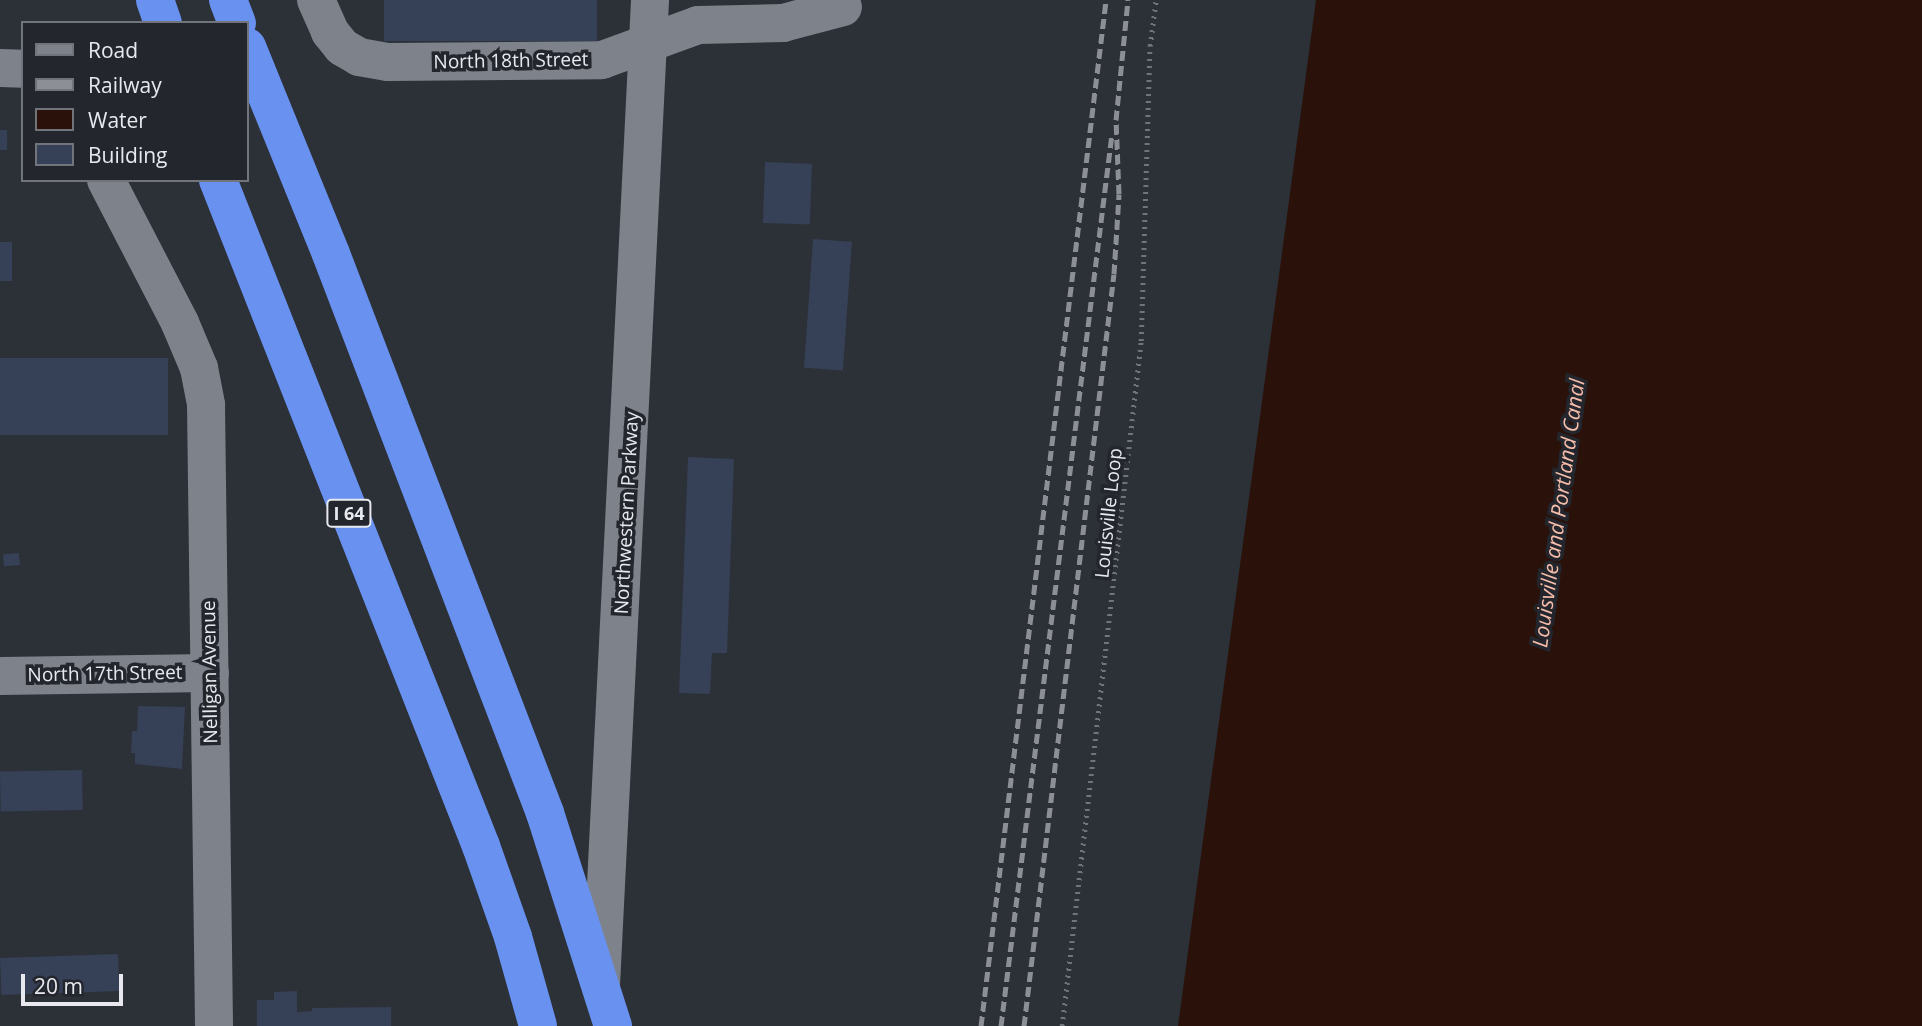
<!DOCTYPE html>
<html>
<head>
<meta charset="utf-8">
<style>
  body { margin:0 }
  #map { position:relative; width:1922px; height:1026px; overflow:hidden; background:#2c3037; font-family:"Open Sans",sans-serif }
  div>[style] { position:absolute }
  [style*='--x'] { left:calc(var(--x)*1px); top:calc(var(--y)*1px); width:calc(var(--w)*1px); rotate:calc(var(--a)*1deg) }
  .water>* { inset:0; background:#2a120b }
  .building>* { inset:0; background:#364057; transform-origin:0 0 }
  .path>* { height:4.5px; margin-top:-2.25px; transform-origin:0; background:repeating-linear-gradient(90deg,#71747a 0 2px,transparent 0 7px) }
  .street>* { height:38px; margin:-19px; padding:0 19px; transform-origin:19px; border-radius:19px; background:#7e828a }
  .highway>* { height:38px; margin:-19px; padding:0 19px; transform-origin:19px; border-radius:19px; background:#6891f0 }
  .rail>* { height:5px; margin-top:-2.5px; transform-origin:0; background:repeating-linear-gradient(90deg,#8c8f95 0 10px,transparent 0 15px) }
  span { translate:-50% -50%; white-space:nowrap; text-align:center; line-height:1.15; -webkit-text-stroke:7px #23262d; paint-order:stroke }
  .shield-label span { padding:2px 5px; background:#23262d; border:2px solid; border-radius:5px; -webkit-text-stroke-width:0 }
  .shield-label { font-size:18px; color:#e7e9ee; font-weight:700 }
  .street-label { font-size:19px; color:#e7e9ee }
  .water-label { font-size:21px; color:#f6bdaa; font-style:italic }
  .legend { position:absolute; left:21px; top:21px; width:228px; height:161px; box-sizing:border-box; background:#23262d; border:2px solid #71747a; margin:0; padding:9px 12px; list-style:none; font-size:21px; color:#e7e9ee }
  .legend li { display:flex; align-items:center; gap:14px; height:35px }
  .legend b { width:35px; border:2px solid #71747a }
  .scale { position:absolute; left:21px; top:974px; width:102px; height:32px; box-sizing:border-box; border:4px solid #e7e9ee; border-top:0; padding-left:9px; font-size:21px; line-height:24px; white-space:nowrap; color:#e7e9ee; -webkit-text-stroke:5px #23262d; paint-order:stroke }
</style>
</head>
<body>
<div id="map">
  <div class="water">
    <i style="clip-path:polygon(1316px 0,1922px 0,1922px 1026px,1178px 1026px)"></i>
  </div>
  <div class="building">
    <i style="left:384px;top:0;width:213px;height:41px"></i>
    <i style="left:0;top:130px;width:7px;height:20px"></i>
    <i style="left:765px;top:162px;width:47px;height:61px;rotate:2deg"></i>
    <i style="left:813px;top:239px;width:39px;height:129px;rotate:4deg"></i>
    <i style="left:0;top:242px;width:12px;height:39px"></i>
    <i style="left:168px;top:358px;width:77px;height:168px;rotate:90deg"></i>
    <i style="clip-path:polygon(688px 457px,734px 459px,727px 653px,712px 653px,710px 694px,679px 693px)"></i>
    <i style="left:19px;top:553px;width:12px;height:16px;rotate:85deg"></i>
    <i style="clip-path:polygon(138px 706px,185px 707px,182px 769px,135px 764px,135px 753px,131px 753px,132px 731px,137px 731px)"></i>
    <i style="left:82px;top:770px;width:40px;height:82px;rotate:89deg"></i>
    <i style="left:118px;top:954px;width:37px;height:118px;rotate:88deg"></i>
    <i style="clip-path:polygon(297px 991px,297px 1012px,312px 1011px,312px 1008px,391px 1007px,391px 1026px,257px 1026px,257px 1000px,274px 1000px,274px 992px)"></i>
  </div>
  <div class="path">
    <i style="--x:1062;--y:1026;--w:690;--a:-83.42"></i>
    <i style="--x:1141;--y:341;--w:295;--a:-88.3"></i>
    <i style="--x:1150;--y:46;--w:46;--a:-82.6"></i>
  </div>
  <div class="street">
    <i style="--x:316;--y:0;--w:35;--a:66"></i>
    <i style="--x:330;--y:32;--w:19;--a:51"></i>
    <i style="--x:342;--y:47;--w:20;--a:30"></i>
    <i style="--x:359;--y:57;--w:29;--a:10"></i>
    <i style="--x:388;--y:62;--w:214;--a:-0.5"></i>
    <i style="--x:602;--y:60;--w:102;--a:-20"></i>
    <i style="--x:698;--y:25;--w:85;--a:-1.3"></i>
    <i style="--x:783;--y:23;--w:62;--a:-14.9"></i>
    <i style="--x:0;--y:68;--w:23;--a:2"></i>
    <i style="--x:106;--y:180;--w:161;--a:62.6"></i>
    <i style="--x:180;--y:323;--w:49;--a:67.1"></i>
    <i style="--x:199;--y:368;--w:38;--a:79"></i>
    <i style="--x:206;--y:405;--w:621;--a:89.26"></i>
    <i style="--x:0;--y:676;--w:210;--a:-0.8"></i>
    <i style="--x:601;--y:985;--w:986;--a:-87.15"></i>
  </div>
  <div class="highway">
    <i style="--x:155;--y:0;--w:24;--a:71"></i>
    <i style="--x:228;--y:0;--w:25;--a:69"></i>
    <i style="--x:247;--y:47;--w:223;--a:67.9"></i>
    <i style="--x:331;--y:254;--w:599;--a:69.05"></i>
    <i style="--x:545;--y:813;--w:224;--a:72.3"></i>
    <i style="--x:218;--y:180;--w:716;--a:68.45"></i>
    <i style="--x:481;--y:846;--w:96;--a:70.6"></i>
    <i style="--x:513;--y:937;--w:92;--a:74.3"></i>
  </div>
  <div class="rail">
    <i style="--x:981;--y:1026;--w:1034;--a:-83.05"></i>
    <i style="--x:1001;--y:1026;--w:899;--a:-82.91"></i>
    <i style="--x:1024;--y:1026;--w:757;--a:-83.18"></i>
    <i style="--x:1114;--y:274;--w:80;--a:-86.4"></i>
    <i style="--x:1119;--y:194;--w:74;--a:-92.3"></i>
    <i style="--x:1116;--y:120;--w:121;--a:-84.3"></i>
  </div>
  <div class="shield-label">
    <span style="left:349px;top:513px">I 64</span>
  </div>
  <div class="street-label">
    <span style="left:511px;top:61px;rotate:-1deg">North 18th Street</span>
    <span style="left:627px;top:513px;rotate:-87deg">Northwestern Parkway</span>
    <span style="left:1109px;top:513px;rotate:-84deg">Louisville Loop</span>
    <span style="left:210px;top:672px;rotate:-91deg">Nelligan Avenue</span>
    <span style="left:105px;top:674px;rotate:-1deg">North 17th Street</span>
  </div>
  <div class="water-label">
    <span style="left:1558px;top:513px;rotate:-82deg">Louisville and Portland Canal</span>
  </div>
  <ul class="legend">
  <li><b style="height:9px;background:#7e828a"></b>Road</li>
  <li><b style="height:9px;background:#8c8f95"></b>Railway</li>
  <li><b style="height:19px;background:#2a120b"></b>Water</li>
  <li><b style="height:19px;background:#364057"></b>Building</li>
  </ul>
  <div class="scale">20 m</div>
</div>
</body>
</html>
